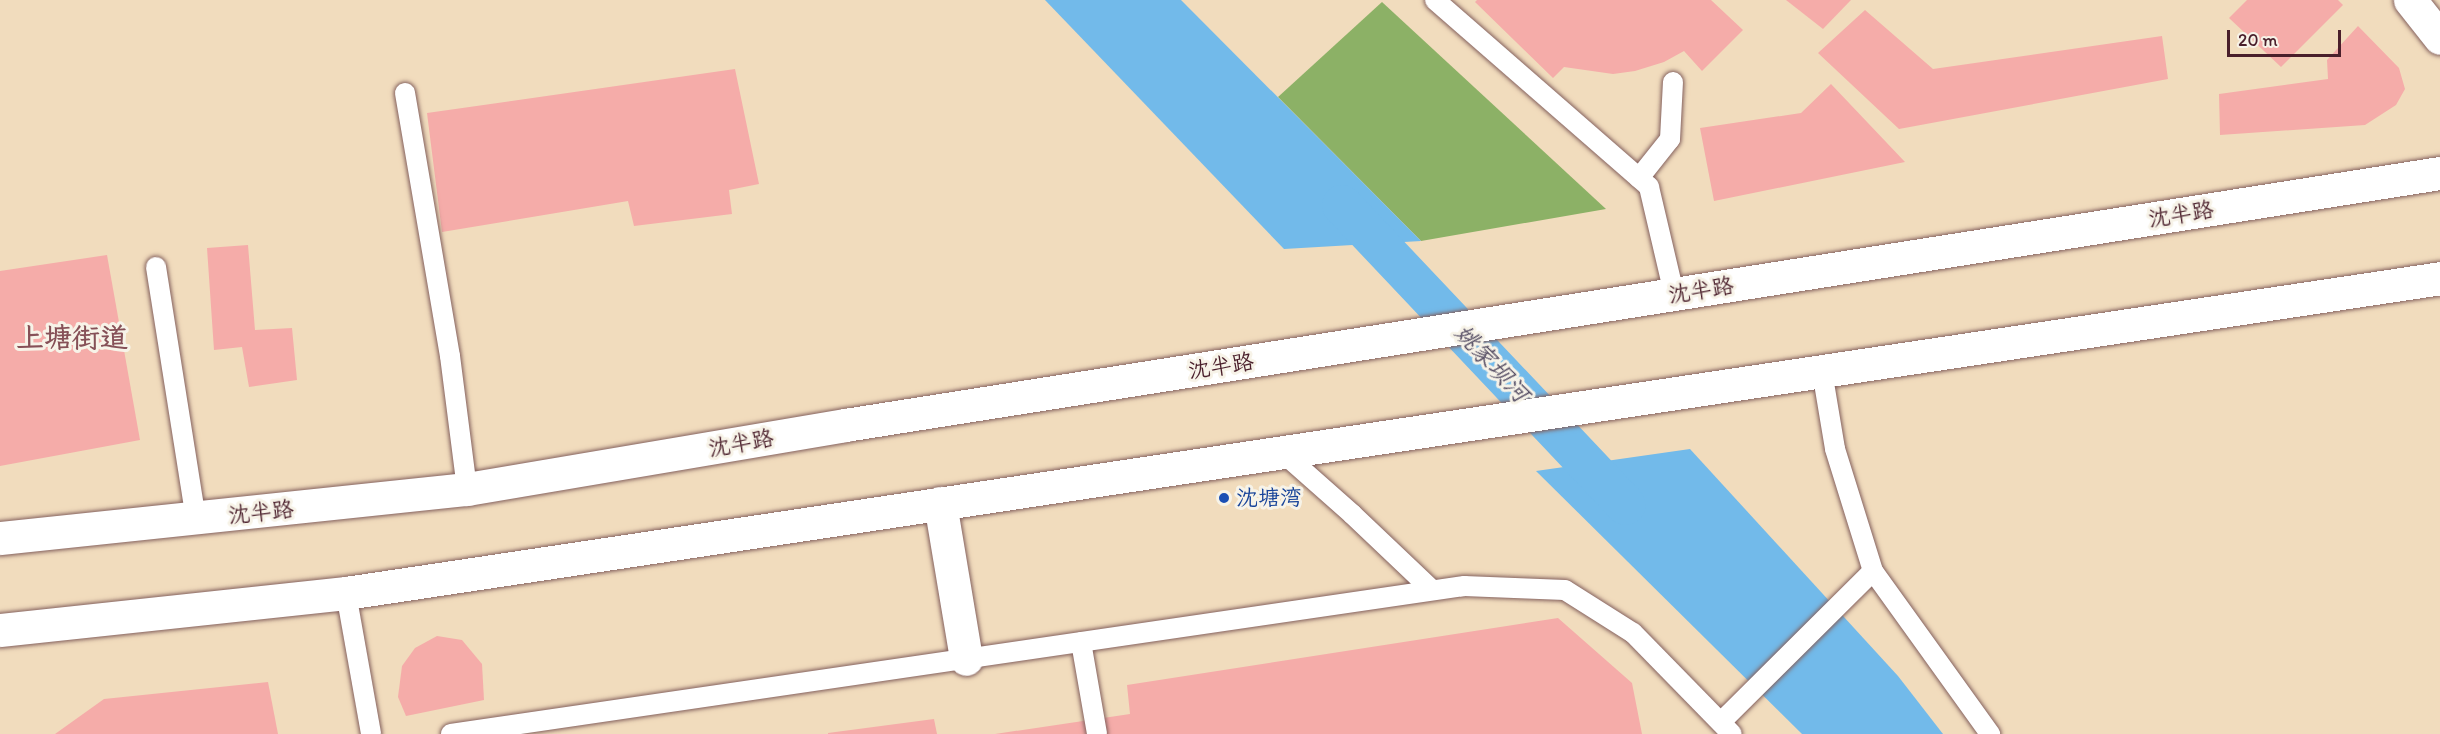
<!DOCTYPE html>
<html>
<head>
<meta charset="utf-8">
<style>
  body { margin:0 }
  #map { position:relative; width:2440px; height:734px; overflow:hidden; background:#f1dcbd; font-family:Itim,"LXGW WenKai TC",sans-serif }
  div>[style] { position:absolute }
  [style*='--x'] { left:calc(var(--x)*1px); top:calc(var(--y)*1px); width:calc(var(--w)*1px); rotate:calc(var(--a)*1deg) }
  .forest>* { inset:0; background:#8cb166 }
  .water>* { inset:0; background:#72baea }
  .canal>* { height:40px; margin:-20px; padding:0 20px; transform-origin:20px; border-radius:20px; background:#72baea }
  .building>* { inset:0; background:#f5aca9 }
  .roads { filter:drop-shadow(0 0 2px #84615e) drop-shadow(0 0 2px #84615e) }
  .lane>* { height:20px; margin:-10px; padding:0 10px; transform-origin:10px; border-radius:10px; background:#fff }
  .street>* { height:33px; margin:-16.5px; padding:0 16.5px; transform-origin:16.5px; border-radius:16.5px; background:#fff }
  .primary>* { height:33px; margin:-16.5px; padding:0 16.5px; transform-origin:16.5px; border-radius:16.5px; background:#fff }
  .dots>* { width:16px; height:16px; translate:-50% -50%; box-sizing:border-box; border:3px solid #f7f3e8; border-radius:50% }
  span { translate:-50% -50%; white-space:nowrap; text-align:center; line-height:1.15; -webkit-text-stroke:6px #f7f3e8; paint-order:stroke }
  .street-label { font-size:22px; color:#4a1f2b }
  .transit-label { font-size:22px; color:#164399 }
  .left { translate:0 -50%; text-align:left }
  .water-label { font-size:24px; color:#564e64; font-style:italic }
  .district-label { font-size:28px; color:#865057; font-weight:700 }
  .scale { position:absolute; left:2227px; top:30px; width:114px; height:27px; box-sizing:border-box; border:3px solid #4a1f2b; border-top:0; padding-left:8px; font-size:18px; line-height:21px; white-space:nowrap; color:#4a1f2b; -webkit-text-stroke:4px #f7f3e8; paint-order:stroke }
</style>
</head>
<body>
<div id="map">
  <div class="forest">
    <i style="clip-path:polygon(1382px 2px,1606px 209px,1421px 241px,1278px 97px)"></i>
  </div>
  <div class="water">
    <i style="clip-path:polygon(1045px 0,1181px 0,1421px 241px,1284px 249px)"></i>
    <i style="clip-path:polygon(1690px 449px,1898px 676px,1943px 734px,1802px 734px,1536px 471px)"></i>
  </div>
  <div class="canal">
    <i style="--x:1342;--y:205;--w:413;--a:46.6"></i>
  </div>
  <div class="building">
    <i style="clip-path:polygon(1477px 0,1711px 0,1743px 30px,1702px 71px,1684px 51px,1664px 62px,1635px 71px,1613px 74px,1564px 67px,1553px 78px,1475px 2px)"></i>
    <i style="clip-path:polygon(1786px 0,1851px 0,1823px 29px)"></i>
    <i style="clip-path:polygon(2247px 0,2338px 0,2343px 5px,2281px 67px,2229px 18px)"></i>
    <i style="clip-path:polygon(1865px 10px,1933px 69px,2162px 36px,2168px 79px,1899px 129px,1818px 53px)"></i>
    <i style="clip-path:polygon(2358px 26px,2399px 68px,2405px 89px,2396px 105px,2365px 125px,2220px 135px,2219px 94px,2328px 79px,2327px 60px)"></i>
    <i style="clip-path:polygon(735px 69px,759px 184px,729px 190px,732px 214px,634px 226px,628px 201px,442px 232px,427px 113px)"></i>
    <i style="clip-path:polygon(1831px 84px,1905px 162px,1714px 201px,1700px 128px,1801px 113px)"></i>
    <i style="clip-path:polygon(248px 245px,255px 330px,292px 328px,297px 380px,249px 387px,242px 347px,214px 350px,207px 248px)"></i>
    <i style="clip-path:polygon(107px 255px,140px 440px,0 466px,0 271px)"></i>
    <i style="clip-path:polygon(1558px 618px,1632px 683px,1642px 734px,995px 734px,1130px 714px,1127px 685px)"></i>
    <i style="clip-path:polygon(437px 636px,462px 640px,482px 664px,484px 700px,406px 716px,398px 697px,402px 666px,415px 648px)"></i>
    <i style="clip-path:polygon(268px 682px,278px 734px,55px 734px,104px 699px)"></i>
    <i style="clip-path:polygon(934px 719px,937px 734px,828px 734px,828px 733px)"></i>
  </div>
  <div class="roads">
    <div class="lane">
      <i style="--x:1435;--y:0;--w:284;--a:41.1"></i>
      <i style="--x:1649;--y:187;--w:110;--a:76.8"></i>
      <i style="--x:405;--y:93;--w:267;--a:80.3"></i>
      <i style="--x:450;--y:356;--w:134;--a:82.7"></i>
      <i style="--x:1639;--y:178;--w:50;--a:-51.5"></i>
      <i style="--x:1670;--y:139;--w:57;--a:-87"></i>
      <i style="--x:156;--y:267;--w:255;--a:81"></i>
      <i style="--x:1822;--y:371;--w:79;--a:80.5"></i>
      <i style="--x:1835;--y:449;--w:128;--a:72.7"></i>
      <i style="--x:1873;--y:571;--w:201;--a:54.3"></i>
      <i style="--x:1282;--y:452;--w:94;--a:41.5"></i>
      <i style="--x:1352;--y:514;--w:110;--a:43.5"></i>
      <i style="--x:346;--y:593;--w:143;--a:79.9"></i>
      <i style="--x:1081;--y:642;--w:93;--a:80.1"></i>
      <i style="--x:1721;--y:722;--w:214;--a:-44.8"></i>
      <i style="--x:451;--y:734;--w:1024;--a:-8.31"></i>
      <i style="--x:1464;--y:586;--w:101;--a:2.3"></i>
      <i style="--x:1565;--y:590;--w:80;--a:32.3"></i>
      <i style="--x:1633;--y:633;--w:141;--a:45.6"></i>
    </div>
    <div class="street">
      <i style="--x:2410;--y:0;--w:48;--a:51.7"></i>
      <i style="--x:940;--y:503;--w:158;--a:80.5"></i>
    </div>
    <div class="primary">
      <i style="--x:0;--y:538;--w:470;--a:-6"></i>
      <i style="--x:467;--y:489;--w:383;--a:-9.6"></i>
      <i style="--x:845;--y:425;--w:1615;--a:-8.98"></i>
      <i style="--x:0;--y:630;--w:348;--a:-6.1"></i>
      <i style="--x:346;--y:593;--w:2118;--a:-8.55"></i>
    </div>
  </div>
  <div class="dots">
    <i style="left:1224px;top:498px;background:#1a4fb4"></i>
  </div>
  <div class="street-label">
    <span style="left:2181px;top:214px;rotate:-9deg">沈半路</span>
    <span style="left:1701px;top:290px;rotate:-9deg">沈半路</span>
    <span style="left:1221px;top:366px;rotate:-9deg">沈半路</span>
    <span style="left:741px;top:443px;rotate:-10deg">沈半路</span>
    <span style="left:261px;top:512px;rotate:-6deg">沈半路</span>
  </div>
  <div class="transit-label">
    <span class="left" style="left:1236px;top:498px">沈塘湾</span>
  </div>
  <div class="water-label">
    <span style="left:1492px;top:363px;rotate:47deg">姚家坝河</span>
  </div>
  <div class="district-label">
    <span style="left:72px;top:337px">上塘街道</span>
  </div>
  <div class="scale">20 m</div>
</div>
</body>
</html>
